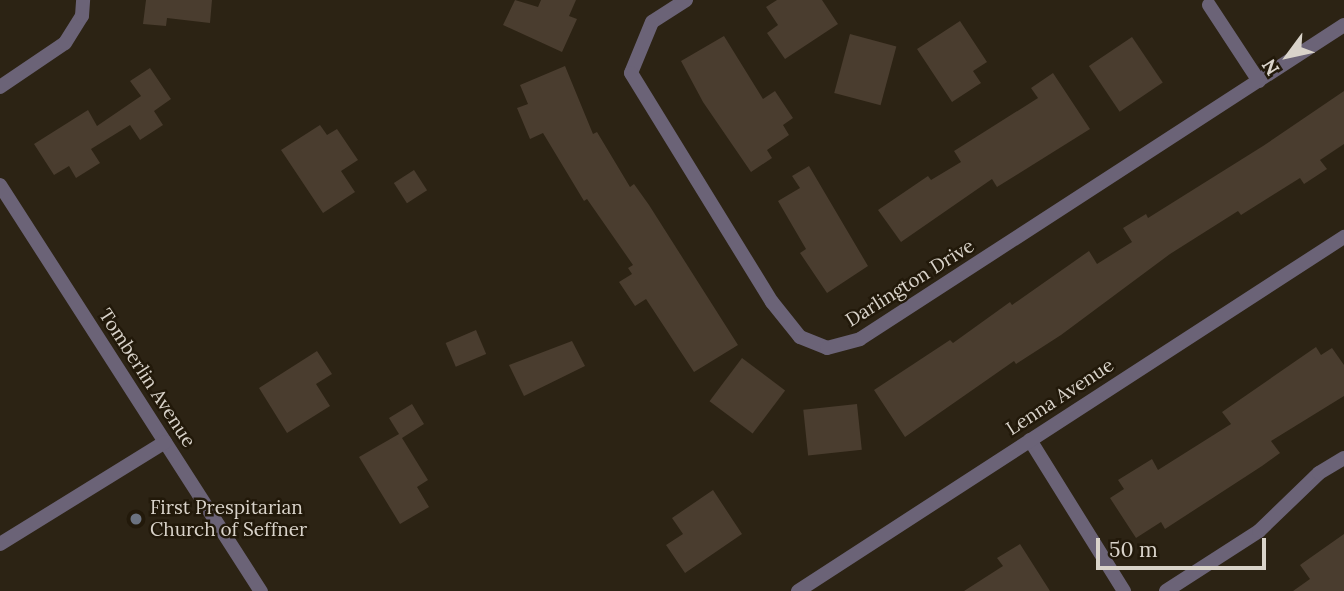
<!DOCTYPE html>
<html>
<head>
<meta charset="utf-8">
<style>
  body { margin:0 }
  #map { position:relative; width:1344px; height:591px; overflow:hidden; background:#2c2314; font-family:Lora,serif }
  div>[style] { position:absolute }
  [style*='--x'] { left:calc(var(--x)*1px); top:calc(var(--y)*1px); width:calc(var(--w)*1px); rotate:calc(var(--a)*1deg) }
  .building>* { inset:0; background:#4a3d2f; transform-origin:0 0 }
  .minor>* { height:14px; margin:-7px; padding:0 7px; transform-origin:7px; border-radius:7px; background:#6b6377 }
  .dots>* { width:19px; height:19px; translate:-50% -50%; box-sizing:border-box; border:4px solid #22190a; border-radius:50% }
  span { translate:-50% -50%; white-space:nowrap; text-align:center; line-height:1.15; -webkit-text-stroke:5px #22190a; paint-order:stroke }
  .street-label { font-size:19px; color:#d9d3ca }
  .poi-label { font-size:19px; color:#d9d3ca }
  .left { translate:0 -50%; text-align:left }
  .north { position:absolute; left:1253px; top:21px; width:70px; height:70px; -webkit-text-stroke:5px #22190a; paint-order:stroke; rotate:237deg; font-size:19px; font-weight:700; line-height:28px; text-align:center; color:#d9d3ca }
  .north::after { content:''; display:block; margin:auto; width:24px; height:32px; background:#d9d3ca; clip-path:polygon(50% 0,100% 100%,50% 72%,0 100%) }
  .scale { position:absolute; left:1096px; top:538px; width:170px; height:32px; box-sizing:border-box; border:4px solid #d9d3ca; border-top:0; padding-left:9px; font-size:21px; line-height:24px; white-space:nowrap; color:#d9d3ca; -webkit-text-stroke:5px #22190a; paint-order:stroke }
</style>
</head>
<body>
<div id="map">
  <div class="building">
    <i style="clip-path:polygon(146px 0,212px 0,210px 23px,167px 18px,166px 26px,143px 24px)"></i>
    <i style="clip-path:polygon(515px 0,538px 7px,541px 0,576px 0,569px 16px,577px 19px,562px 52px,503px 25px)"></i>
    <i style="clip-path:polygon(777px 0,822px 0,838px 24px,785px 59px,767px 33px,778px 25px,766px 7px)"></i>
    <i style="clip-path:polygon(960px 21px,987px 62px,973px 71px,981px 83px,952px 102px,917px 49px)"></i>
    <i style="left:850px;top:34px;width:48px;height:61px;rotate:15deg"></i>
    <i style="clip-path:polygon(724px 36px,763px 99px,775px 91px,793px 118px,783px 125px,789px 135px,767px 150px,772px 158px,751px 172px,703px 102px,681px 61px)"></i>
    <i style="left:1132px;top:37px;width:55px;height:52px;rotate:56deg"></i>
    <i style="clip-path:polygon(565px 66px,593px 134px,597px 132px,630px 187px,634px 184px,649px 205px,738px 345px,694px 372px,646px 299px,635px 306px,619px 282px,632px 274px,628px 268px,633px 265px,587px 199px,584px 201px,543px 133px,530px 139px,517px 108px,528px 104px,520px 85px)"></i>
    <i style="clip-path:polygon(150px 68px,171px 99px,154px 111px,163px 125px,140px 140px,130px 125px,91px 149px,100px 163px,76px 178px,69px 166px,54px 175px,34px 144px,88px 110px,97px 126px,141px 96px,130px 81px)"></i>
    <i style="clip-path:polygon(1053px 73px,1090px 129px,997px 187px,992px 179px,901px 242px,878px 210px,928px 176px,931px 180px,961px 162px,954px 151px,1038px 98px,1031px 88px)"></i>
    <i style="clip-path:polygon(1344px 91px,1344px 144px,1320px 160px,1327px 169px,1304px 184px,1300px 178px,1241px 215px,1238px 211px,1170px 254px,1061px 335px,1016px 364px,1014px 361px,905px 437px,874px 390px,950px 340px,953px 343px,1010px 302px,1012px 305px,1089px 251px,1097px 264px,1132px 242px,1123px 228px,1146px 214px,1148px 218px,1263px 146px)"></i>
    <i style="clip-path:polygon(320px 125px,327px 135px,337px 129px,358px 160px,341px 171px,355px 192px,323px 213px,281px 150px)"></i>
    <i style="clip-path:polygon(809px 166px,868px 266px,827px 293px,800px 253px,806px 249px,778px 201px,800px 188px,792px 176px)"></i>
    <i style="left:414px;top:170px;width:24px;height:24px;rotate:57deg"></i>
    <i style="left:476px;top:330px;width:26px;height:33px;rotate:67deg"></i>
    <i style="clip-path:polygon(572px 341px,585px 366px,524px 396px,509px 365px)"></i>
    <i style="clip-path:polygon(1316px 347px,1321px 355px,1332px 348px,1344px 365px,1344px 396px,1271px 441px,1280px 453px,1262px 466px,1165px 529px,1161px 522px,1136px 538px,1110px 498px,1124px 489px,1118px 480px,1152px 459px,1158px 470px,1231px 424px,1222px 412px)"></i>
    <i style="clip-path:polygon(317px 351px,332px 374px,316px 384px,330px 406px,287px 433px,259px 388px)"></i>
    <i style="left:742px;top:358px;width:54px;height:54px;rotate:37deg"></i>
    <i style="clip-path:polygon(412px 404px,424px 424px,402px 438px,428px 480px,417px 487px,429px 507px,400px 524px,359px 457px,399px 434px,389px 418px)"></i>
    <i style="left:857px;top:404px;width:46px;height:54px;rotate:84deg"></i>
    <i style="clip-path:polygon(713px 490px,742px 534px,685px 573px,666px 545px,683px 534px,672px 518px)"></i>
    <i style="clip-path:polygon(1344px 534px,1344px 591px,1293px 591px,1310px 579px,1300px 565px)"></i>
    <i style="clip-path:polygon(1020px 544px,1050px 591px,964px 591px,1003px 566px,997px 558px)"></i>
  </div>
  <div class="minor">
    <i style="--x:686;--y:0;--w:40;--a:147.1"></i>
    <i style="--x:652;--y:22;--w:55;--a:112.4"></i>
    <i style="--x:631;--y:73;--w:269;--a:58.4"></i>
    <i style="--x:772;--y:302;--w:45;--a:51.3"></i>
    <i style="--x:800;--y:337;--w:29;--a:22"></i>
    <i style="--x:827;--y:348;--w:34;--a:-15"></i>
    <i style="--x:860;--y:339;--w:577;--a:-32.97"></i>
    <i style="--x:1209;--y:5;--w:91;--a:56.7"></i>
    <i style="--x:0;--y:87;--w:78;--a:-34.1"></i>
    <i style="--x:65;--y:43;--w:32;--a:-58"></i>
    <i style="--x:82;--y:16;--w:16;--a:-86"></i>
    <i style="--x:0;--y:185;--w:483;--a:57.3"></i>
    <i style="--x:1030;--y:440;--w:178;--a:58.1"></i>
    <i style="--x:0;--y:544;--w:194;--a:-31.7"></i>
    <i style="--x:798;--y:591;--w:651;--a:-32.96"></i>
    <i style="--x:1166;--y:591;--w:111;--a:-32.8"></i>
    <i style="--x:1259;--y:531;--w:83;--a:-44"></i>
    <i style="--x:1319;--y:473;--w:29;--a:-31"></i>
  </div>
  <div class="dots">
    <i style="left:136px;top:519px;background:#6b7280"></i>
  </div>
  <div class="street-label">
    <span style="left:910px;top:283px;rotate:-32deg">Darlington Drive</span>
    <span style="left:147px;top:378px;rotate:57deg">Tomberlin Avenue</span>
    <span style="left:1060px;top:397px;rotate:-33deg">Lenna Avenue</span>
  </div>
  <div class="poi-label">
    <span class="left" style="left:150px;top:519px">First Prespitarian<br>Church of Seffner</span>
  </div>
  <div class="north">N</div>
  <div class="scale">50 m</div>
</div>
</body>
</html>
